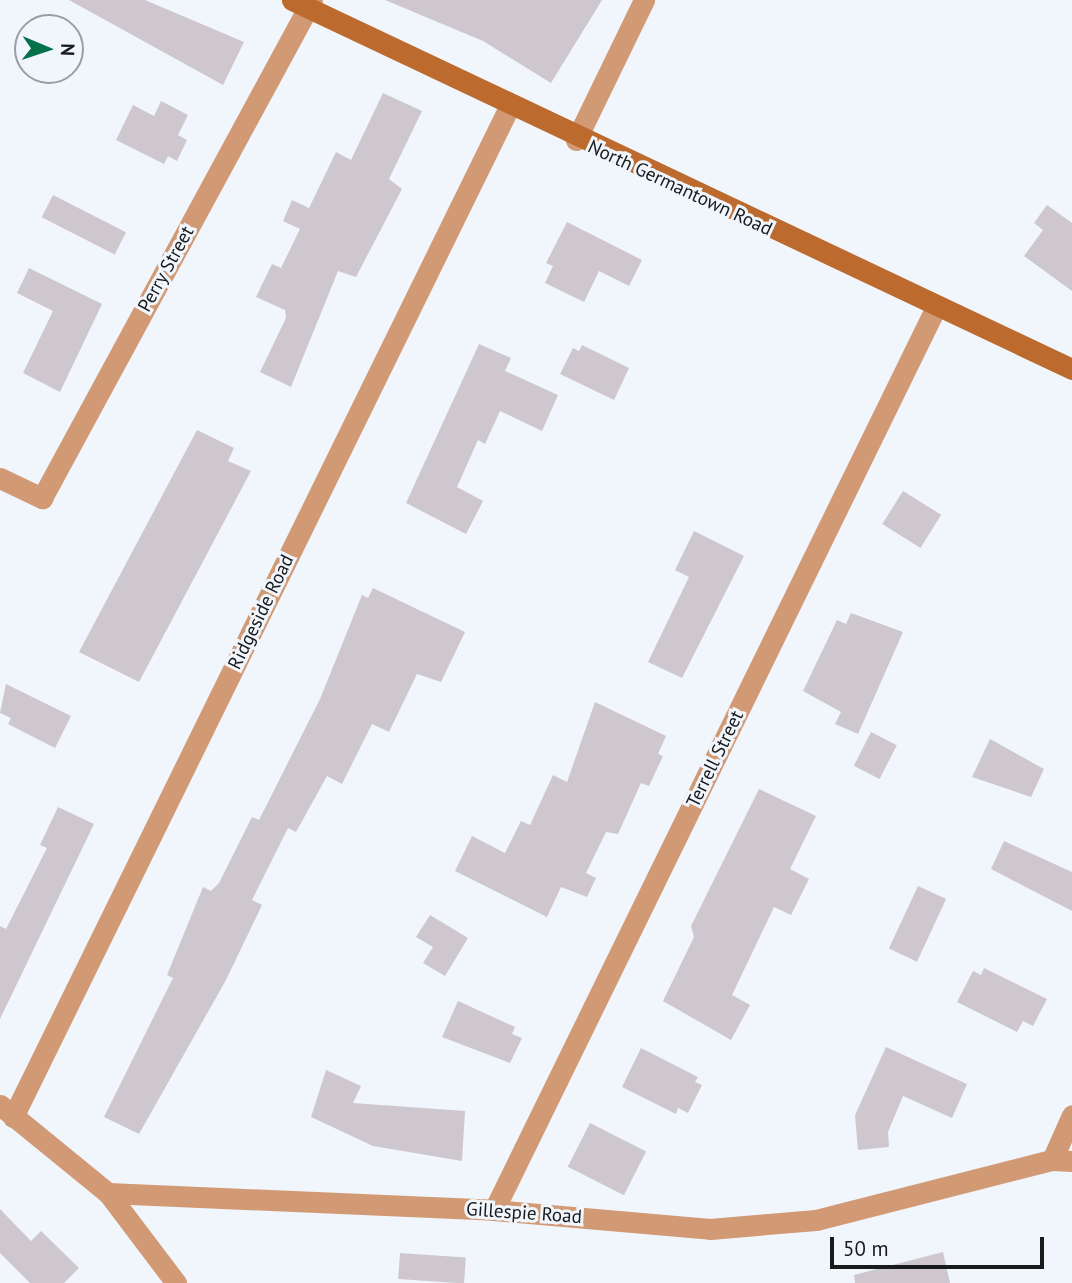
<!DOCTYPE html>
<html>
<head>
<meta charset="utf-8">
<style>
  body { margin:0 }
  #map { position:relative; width:1072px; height:1283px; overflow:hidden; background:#f0f6fc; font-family:"PT Sans",sans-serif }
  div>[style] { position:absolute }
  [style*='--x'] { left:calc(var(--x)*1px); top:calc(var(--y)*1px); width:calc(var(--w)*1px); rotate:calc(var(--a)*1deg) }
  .building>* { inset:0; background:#cec8ce; transform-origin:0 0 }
  .street>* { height:21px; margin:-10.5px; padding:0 10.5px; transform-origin:10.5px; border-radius:10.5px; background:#d29975 }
  .secondary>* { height:21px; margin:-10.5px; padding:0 10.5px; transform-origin:10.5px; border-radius:10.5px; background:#bc6a2d }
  span { translate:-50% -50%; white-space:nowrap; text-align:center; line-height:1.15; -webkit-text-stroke:6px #f0f6fc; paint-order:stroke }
  .street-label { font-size:19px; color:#181a1c }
  .north { position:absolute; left:14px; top:14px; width:70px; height:70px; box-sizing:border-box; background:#f0f6fc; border:2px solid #9a9ea2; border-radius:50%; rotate:92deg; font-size:19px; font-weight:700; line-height:28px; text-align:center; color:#181a1c }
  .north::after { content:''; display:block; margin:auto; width:24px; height:32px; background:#04714a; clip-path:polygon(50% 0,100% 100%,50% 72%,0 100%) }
  .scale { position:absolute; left:830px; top:1237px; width:214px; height:32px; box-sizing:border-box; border:4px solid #181a1c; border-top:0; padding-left:9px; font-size:21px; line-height:24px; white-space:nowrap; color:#181a1c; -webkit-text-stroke:5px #f0f6fc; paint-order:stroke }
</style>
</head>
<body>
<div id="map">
  <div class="building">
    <i style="clip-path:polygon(69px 0,145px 0,244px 42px,223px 85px)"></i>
    <i style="clip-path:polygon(385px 0,602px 0,551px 83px,483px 41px)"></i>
    <i style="clip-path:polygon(383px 93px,422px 111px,389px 179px,402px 189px,356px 277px,338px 271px,291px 387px,260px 372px,286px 318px,285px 310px,256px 297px,272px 264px,281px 268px,300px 229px,283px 221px,292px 200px,309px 208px,336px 152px,351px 160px)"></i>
    <i style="clip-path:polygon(161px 101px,188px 115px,178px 135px,187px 140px,177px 161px,168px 156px,164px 164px,116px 140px,133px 105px,154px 116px)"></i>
    <i style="left:53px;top:195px;width:82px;height:25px;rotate:27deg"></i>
    <i style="clip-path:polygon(1047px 205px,1072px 223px,1072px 291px,1024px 256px,1043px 230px,1034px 223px)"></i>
    <i style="clip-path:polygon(567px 222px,642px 260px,629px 286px,599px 271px,584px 302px,545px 283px,553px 266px,546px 263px)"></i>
    <i style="clip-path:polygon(29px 268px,102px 304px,60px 392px,23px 373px,53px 311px,17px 293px)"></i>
    <i style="clip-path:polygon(479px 344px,511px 358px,505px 371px,558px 395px,542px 431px,500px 411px,485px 444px,478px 440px,457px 487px,483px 501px,466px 534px,406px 503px)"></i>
    <i style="clip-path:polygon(582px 345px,629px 368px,614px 400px,560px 374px,573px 348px,579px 351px)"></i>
    <i style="clip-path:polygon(197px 430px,234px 448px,228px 461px,251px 471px,139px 682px,79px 652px)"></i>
    <i style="left:903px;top:491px;width:45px;height:39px;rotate:32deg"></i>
    <i style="clip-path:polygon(694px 531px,744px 556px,682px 678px,648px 662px,689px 577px,675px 570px)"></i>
    <i style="clip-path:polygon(373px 588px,465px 632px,441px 682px,417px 674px,389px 732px,372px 724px,342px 784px,327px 776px,296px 832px,288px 828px,252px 900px,262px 905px,226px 980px,139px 1134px,104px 1117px,173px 978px,167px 975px,203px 887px,211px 891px,219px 883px,252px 817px,259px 820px,320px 699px,362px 595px,368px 598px)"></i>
    <i style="clip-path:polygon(851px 613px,903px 632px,858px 734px,835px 724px,841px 712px,803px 691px,837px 620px,846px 624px)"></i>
    <i style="clip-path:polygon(6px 684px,71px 716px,55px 748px,8px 724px,11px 718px,0 713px)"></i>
    <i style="clip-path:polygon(595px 702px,666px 736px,658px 754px,663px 756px,649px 786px,641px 783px,618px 834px,606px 832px,586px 873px,596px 878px,587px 897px,561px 887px,547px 917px,455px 871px,472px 836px,505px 853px,521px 821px,530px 825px,553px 775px,567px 782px)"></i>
    <i style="left:871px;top:732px;width:29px;height:38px;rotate:27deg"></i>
    <i style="clip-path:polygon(990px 739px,1044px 769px,1031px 797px,972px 777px)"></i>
    <i style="clip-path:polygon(759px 789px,816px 816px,790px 869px,809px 879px,791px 915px,774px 907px,732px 995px,750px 1005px,731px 1040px,663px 1001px,694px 937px,691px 926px)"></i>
    <i style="clip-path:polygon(58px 807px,94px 824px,0 1019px,0 926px,6px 929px,47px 848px,40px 845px)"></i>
    <i style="clip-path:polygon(1004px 841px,1072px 872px,1072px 911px,991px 869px)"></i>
    <i style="left:918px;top:886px;width:31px;height:69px;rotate:25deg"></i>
    <i style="clip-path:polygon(430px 915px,468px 938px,445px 976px,423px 963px,433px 947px,416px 937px)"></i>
    <i style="clip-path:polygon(984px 968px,1047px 999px,1033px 1026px,1023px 1021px,1017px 1032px,957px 1002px,973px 971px,981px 975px)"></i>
    <i style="clip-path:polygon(458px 1001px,515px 1027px,512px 1034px,522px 1038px,510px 1063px,442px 1037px)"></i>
    <i style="clip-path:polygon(886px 1047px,967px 1084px,952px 1118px,903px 1096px,888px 1132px,889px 1147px,858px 1150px,855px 1115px)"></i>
    <i style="clip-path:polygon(641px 1048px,698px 1077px,695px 1082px,702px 1085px,688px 1113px,678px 1108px,676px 1114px,622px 1087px)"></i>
    <i style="clip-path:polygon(326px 1070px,361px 1086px,353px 1103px,465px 1111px,462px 1161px,373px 1146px,311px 1117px)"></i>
    <i style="left:590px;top:1123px;width:63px;height:49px;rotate:27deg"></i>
    <i style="clip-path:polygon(0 1209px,31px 1241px,41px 1231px,79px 1268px,64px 1283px,30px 1283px,0 1253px)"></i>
    <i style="clip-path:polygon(943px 1252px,950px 1283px,855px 1283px,854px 1275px)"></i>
    <i style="left:400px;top:1253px;width:66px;height:26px;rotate:4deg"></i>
  </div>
  <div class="street">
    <i style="--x:576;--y:140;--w:156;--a:-64.1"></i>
    <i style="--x:0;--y:478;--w:47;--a:25.5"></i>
    <i style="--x:42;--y:498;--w:566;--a:-61.53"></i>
    <i style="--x:0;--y:1105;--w:139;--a:39.2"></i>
    <i style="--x:108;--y:1193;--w:113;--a:52.9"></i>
    <i style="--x:13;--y:1117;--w:1125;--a:-63.84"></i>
    <i style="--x:1052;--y:1160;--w:49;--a:-66"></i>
    <i style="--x:108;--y:1193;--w:386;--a:2.5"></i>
    <i style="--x:494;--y:1210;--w:217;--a:5"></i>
    <i style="--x:710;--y:1229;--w:106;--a:-4.9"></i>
    <i style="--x:816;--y:1220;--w:244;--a:-14.3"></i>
    <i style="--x:1052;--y:1160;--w:20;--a:3"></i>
    <i style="--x:494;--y:1210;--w:1005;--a:-63.92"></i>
  </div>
  <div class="secondary">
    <i style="--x:292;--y:0;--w:863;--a:25.32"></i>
  </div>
  <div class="street-label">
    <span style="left:680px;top:188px;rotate:25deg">North Germantown Road</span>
    <span style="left:166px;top:269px;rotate:-61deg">Perry Street</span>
    <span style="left:261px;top:612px;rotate:-64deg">Ridgeside Road</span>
    <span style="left:715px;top:759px;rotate:-64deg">Terrell Street</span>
    <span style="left:524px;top:1213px;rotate:4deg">Gillespie Road</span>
  </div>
  <div class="north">N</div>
  <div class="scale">50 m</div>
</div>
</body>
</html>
